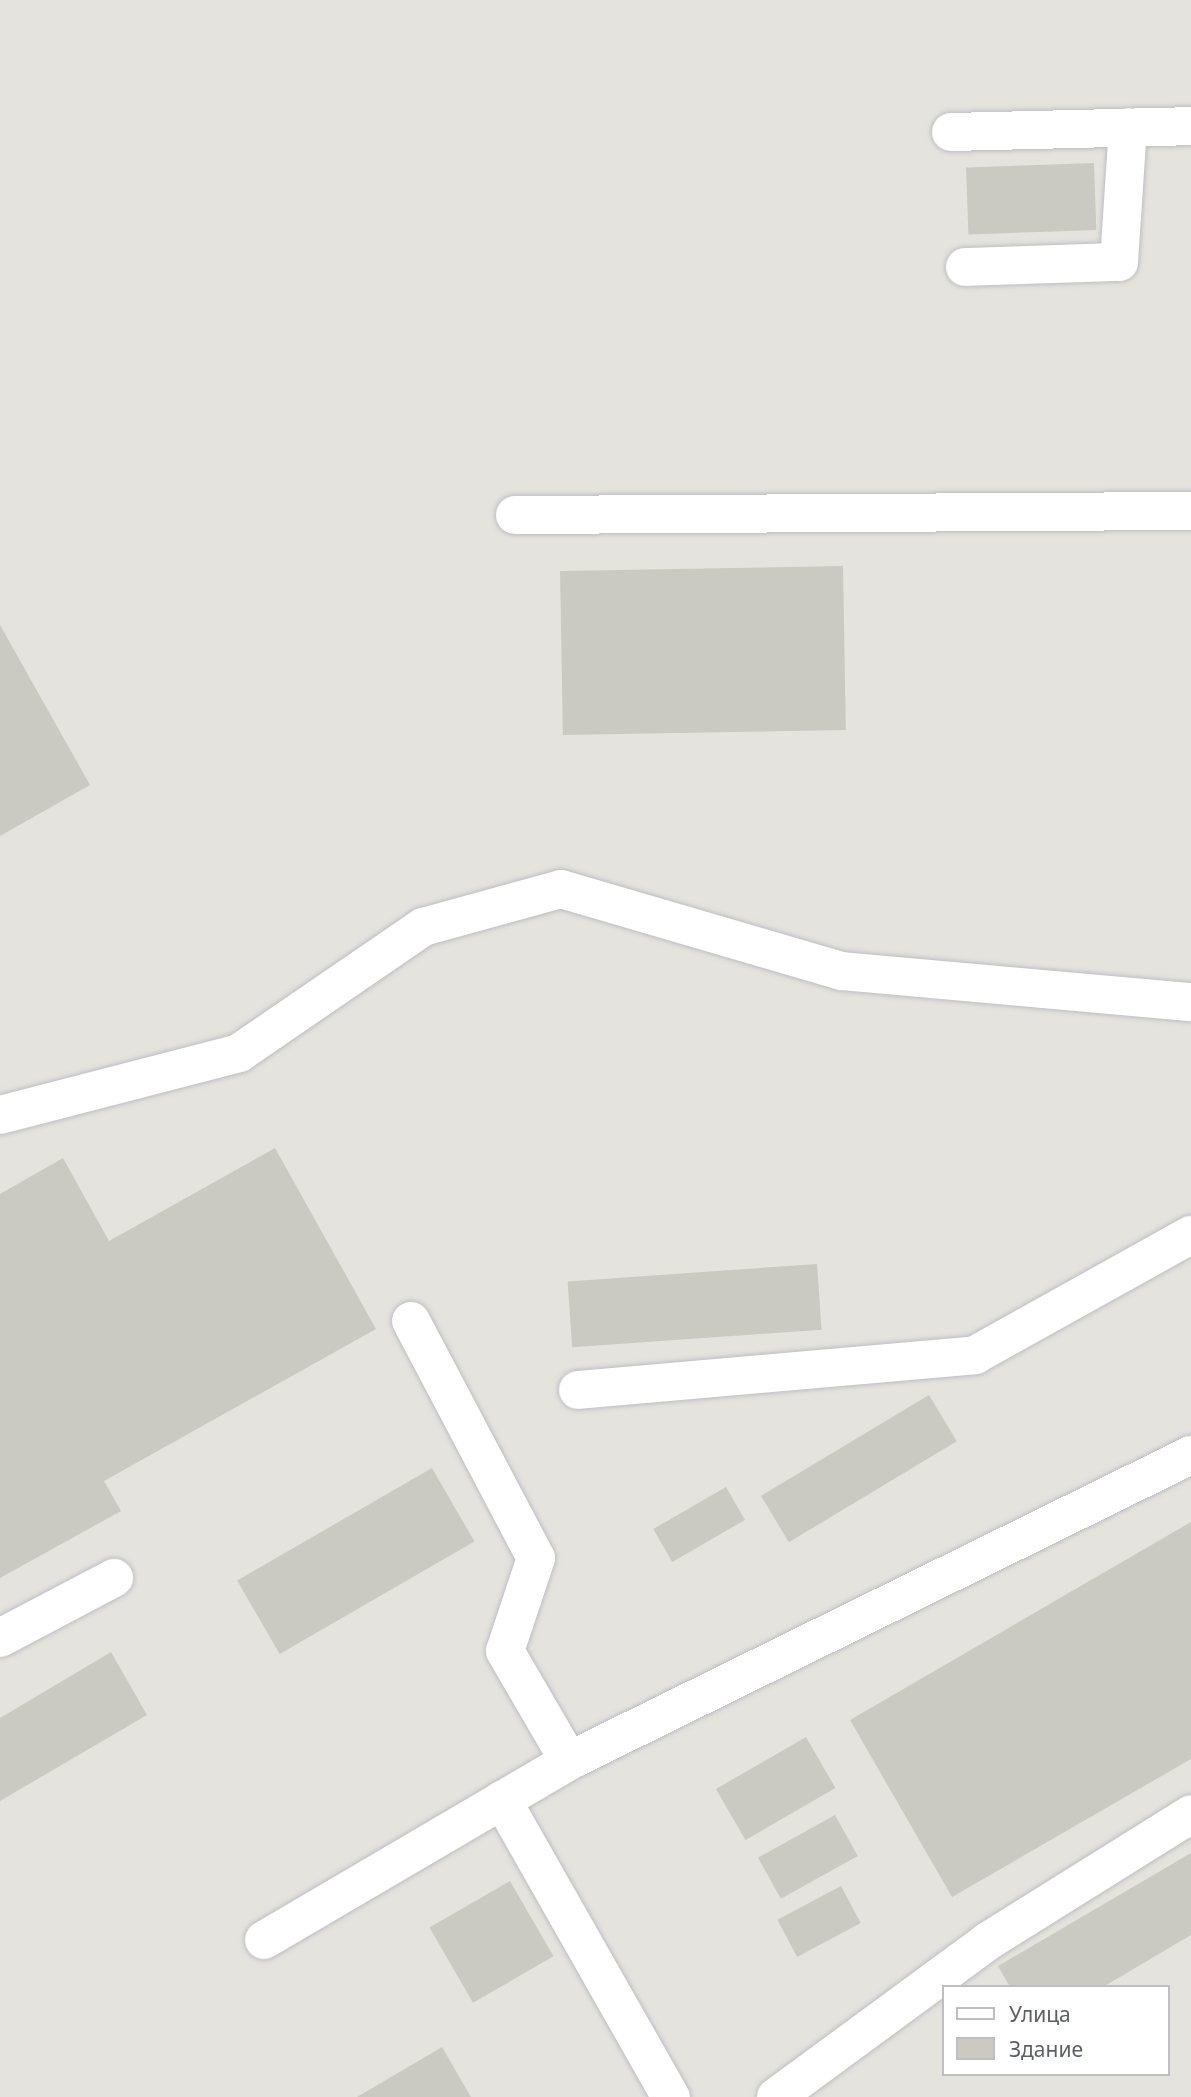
<!DOCTYPE html>
<html>
<head>
<meta charset="utf-8">
<style>
  body { margin:0 }
  #map { position:relative; width:1191px; height:2097px; overflow:hidden; background:#f0f0e5; font-family:"Noto Sans",sans-serif }
  div>[style] { position:absolute }
  [style*='--x'] { left:calc(var(--x)*1px); top:calc(var(--y)*1px); width:calc(var(--w)*1px); rotate:calc(var(--a)*1deg) }
  .industrial>* { inset:0; background:#e4e3dd }
  .building>* { inset:0; background:#cbcac2; transform-origin:0 0 }
  .roads { filter:drop-shadow(0 0 2px #bdbec4) drop-shadow(0 0 2px #bdbec4) }
  .minor>* { height:38px; margin:-19px; padding:0 19px; transform-origin:19px; border-radius:19px; background:#fff }
  span { translate:-50% -50%; white-space:nowrap; text-align:center; line-height:1.15; -webkit-text-stroke:6px #fff; paint-order:stroke }
  .legend { position:absolute; left:942px; top:1985px; width:228px; height:91px; box-sizing:border-box; background:#fff; border:2px solid #bebfc2; margin:0; padding:9px 12px; list-style:none; font-size:21px; color:#5d5f66 }
  .legend li { display:flex; align-items:center; gap:14px; height:35px }
  .legend b { width:35px; border:2px solid #bebfc2 }
</style>
</head>
<body>
<div id="map">
  <div class="industrial">
    <i style="clip-path:polygon(evenodd,0 0,1191px 0,1191px 2097px,0 2097px,0 0,944px 1987px,1168px 1987px,1168px 2074px,944px 2074px,944px 1987px)"></i>
  </div>
  <div class="building">
    <i style="left:1094px;top:163px;width:67px;height:128px;rotate:88deg"></i>
    <i style="left:843px;top:566px;width:164px;height:283px;rotate:89deg"></i>
    <i style="clip-path:polygon(0 625px,90px 785px,0 836px)"></i>
    <i style="clip-path:polygon(275px 1148px,376px 1329px,104px 1481px,121px 1511px,0 1578px,0 1194px,63px 1158px,109px 1241px)"></i>
    <i style="left:817px;top:1264px;width:66px;height:250px;rotate:86deg"></i>
    <i style="left:929px;top:1395px;width:54px;height:196px;rotate:59deg"></i>
    <i style="left:432px;top:1468px;width:85px;height:225px;rotate:60deg"></i>
    <i style="left:726px;top:1487px;width:38px;height:84px;rotate:60deg"></i>
    <i style="clip-path:polygon(1191px 1522px,1191px 1759px,952px 1897px,850px 1720px)"></i>
    <i style="clip-path:polygon(111px 1652px,147px 1715px,0 1801px,0 1718px)"></i>
    <i style="left:806px;top:1737px;width:59px;height:104px;rotate:60deg"></i>
    <i style="left:835px;top:1815px;width:47px;height:88px;rotate:61deg"></i>
    <i style="clip-path:polygon(1191px 1853px,1191px 1935px,1103px 1987px,1010px 1987px,998px 1966px)"></i>
    <i style="left:510px;top:1881px;width:87px;height:93px;rotate:60deg"></i>
    <i style="left:841px;top:1886px;width:42px;height:72px;rotate:62deg"></i>
    <i style="clip-path:polygon(442px 2047px,471px 2097px,357px 2097px)"></i>
  </div>
  <div class="roads">
    <div class="minor">
      <i style="--x:951;--y:132;--w:240;--a:-1.4"></i>
      <i style="--x:965;--y:267;--w:154;--a:-1.9"></i>
      <i style="--x:1119;--y:262;--w:135;--a:-86.2"></i>
      <i style="--x:515;--y:515;--w:676;--a:-0.34"></i>
      <i style="--x:0;--y:1115;--w:247;--a:-14.5"></i>
      <i style="--x:239;--y:1053;--w:223;--a:-34.4"></i>
      <i style="--x:423;--y:927;--w:143;--a:-15.4"></i>
      <i style="--x:561;--y:889;--w:293;--a:16.3"></i>
      <i style="--x:842;--y:971;--w:350;--a:5.1"></i>
      <i style="--x:411;--y:1321;--w:268;--a:62.2"></i>
      <i style="--x:536;--y:1558;--w:98;--a:108.4"></i>
      <i style="--x:505;--y:1651;--w:127;--a:59.8"></i>
      <i style="--x:578;--y:1390;--w:399;--a:-5"></i>
      <i style="--x:975;--y:1355;--w:247;--a:-29.1"></i>
      <i style="--x:0;--y:1638;--w:129;--a:-27.8"></i>
      <i style="--x:502;--y:1800;--w:342;--a:60.4"></i>
      <i style="--x:264;--y:1940;--w:354;--a:-30.4"></i>
      <i style="--x:569;--y:1761;--w:693;--a:-26.2"></i>
      <i style="--x:776;--y:2097;--w:263;--a:-36.3"></i>
      <i style="--x:988;--y:1941;--w:239;--a:-32"></i>
    </div>
  </div>
  <ul class="legend">
  <li><b style="height:9px;background:#fff"></b>Улица</li>
  <li><b style="height:19px;background:#cbcac2"></b>Здание</li>
  </ul>
</div>
</body>
</html>
